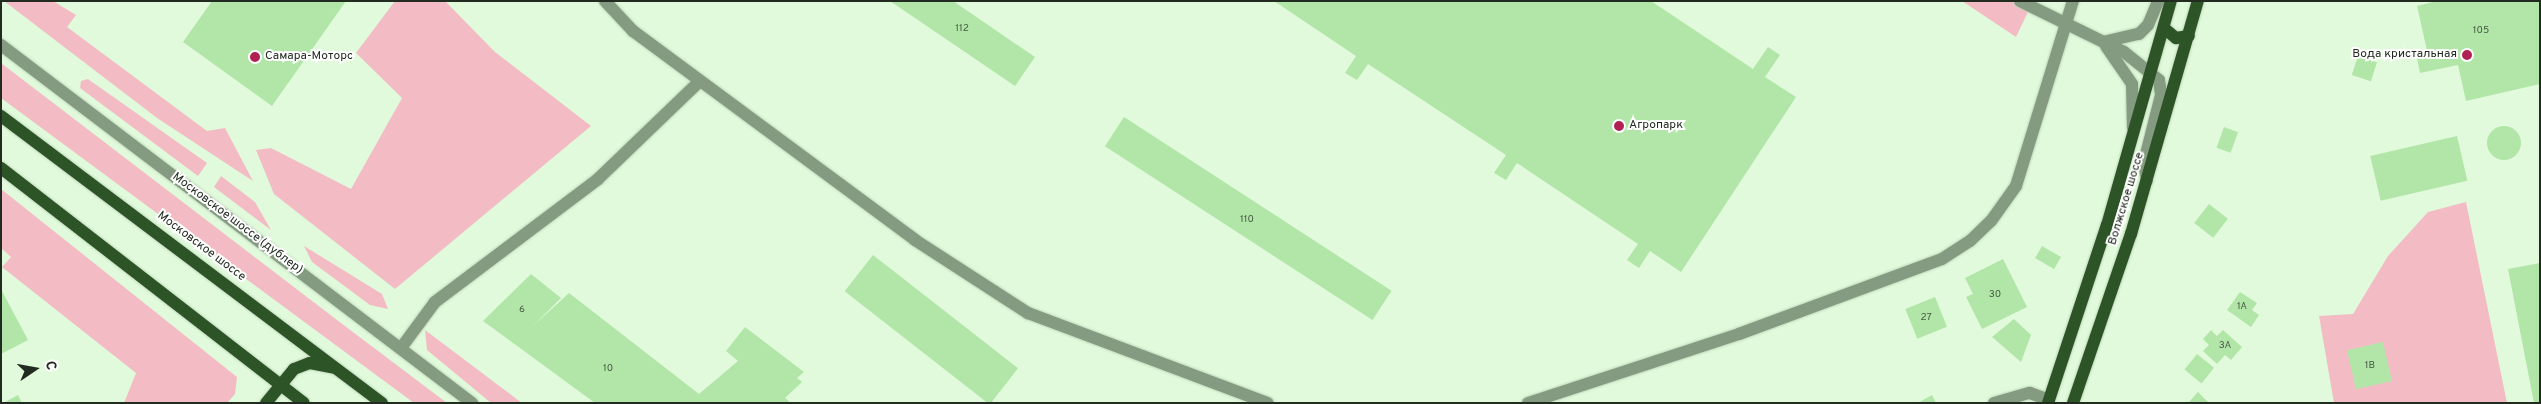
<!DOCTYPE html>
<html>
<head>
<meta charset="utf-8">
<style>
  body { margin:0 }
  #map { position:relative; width:2541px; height:404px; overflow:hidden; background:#e0fadb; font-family:Overpass,sans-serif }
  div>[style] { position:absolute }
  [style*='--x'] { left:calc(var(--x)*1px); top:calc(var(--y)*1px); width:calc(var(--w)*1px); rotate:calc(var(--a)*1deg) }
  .green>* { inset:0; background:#f3bcc5 }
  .building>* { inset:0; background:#b2e6a8; transform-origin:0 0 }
  .round { border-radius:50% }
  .roads { filter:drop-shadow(0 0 1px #bed5b9) drop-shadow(0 0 1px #bed5b9) }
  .minor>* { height:12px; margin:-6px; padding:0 6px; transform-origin:6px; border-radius:6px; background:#859b81 }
  .major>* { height:12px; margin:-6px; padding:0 6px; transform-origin:6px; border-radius:6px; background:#2d5427 }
  .dots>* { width:14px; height:14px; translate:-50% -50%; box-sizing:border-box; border:2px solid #fff; border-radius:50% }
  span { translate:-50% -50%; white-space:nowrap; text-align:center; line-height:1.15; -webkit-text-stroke:4px #fff; paint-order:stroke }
  .number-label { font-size:10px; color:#455a41 }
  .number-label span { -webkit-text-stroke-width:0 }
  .poi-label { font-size:12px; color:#212b1f }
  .right { translate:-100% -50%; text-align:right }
  .left { translate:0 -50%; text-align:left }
  .street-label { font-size:12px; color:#212b1f }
  .frame { position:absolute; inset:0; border:2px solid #212b1f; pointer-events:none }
  .north { position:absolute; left:10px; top:344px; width:50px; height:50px; -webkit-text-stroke:4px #fff; paint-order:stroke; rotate:78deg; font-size:14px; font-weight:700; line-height:20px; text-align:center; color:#212b1f }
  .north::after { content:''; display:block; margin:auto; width:18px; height:22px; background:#212b1f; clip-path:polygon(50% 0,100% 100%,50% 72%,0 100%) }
</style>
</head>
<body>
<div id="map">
  <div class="green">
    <i style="clip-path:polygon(4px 1px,53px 1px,76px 15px,67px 27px,207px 131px,225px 128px,253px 181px,157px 118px)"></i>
    <i style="clip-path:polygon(395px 1px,445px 1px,495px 52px,591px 126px,395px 289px,274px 194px,256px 150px,271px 148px,351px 189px,402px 98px,356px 53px)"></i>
    <i style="clip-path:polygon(1962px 1px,2011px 1px,2028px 12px,2016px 37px)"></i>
    <i style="clip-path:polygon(1px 63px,337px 320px,447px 403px,414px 403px,1px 98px)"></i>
    <i style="clip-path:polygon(88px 79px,207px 163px,198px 176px,80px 88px,81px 81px)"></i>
    <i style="clip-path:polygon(221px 176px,255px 202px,271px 230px,214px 187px)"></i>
    <i style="clip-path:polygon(1px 189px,237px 377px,235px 394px,227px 403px,124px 403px,136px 373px,2px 267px,11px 257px,1px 248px)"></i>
    <i style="clip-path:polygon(2466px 202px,2507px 403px,2334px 403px,2319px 316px,2353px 314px,2388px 256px,2428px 212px)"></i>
    <i style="clip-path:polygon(304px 246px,382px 294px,388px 309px,370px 305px,312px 262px)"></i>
    <i style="clip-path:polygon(425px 330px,522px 403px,491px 403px,427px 350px)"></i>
  </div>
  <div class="building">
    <i style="clip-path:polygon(212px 1px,346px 1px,272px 106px,183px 42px)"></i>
    <i style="clip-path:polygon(890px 1px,953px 1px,1035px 57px,1015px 86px)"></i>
    <i style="clip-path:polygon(1274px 1px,1651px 1px,1753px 69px,1768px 47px,1780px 55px,1765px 77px,1796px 97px,1681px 272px,1650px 251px,1639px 268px,1627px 260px,1638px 244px,1517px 163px,1506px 180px,1494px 173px,1506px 155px,1368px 64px,1357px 80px,1345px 73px,1356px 56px)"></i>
    <i style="clip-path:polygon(2437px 1px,2540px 1px,2540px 84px,2466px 101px,2458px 65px,2420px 73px,2417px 58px,2428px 55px,2417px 6px)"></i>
    <i style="left:2358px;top:56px;width:20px;height:20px;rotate:18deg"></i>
    <i style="left:1124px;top:117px;width:319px;height:35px;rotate:33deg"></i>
    <i class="round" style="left:2487px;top:126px;width:34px;height:34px"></i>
    <i style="left:2224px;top:127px;width:15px;height:22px;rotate:20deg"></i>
    <i style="left:2457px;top:136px;width:46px;height:89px;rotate:77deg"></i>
    <i style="left:2209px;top:204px;width:24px;height:24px;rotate:38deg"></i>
    <i style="left:2042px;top:246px;width:22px;height:14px;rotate:30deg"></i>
    <i style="left:873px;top:255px;width:184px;height:46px;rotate:38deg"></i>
    <i style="clip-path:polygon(2003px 259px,2027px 307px,1982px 329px,1966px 297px,1973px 294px,1965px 278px)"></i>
    <i style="clip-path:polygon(2540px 263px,2540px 403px,2534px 403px,2508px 269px)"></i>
    <i style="clip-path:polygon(531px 274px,561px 298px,533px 326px,569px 293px,699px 394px,738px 361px,726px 351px,745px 327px,804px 372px,797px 378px,802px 382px,785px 398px,791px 403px,595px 403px,483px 321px)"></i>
    <i style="clip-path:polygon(1px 289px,28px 340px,1px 354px)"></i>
    <i style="clip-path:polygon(2240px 292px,2257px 303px,2252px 310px,2259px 315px,2251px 327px,2227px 310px)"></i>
    <i style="left:1935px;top:297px;width:32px;height:32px;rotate:68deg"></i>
    <i style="clip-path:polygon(2014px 319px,2031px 335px,2021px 362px,1992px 337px)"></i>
    <i style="clip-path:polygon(2211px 330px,2217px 336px,2223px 330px,2242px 347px,2231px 360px,2225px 355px,2217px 364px,2203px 351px,2209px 345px,2203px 339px)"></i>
    <i style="left:2383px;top:342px;width:40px;height:37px;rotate:77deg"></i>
    <i style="left:2197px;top:354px;width:22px;height:20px;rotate:39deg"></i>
    <i style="clip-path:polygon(2198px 392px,2209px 403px,2188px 403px)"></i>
    <i style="clip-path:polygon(18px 395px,22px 403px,3px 403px)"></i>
    <i style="clip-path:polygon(1932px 395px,1936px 403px,1918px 403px)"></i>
  </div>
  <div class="roads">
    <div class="minor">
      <i style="--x:605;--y:1;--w:41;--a:47"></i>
      <i style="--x:633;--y:31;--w:351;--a:36.5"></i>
      <i style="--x:915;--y:240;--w:135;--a:32.9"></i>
      <i style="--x:1028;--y:313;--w:256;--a:20.6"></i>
      <i style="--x:2020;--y:1;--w:116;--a:26.1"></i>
      <i style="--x:2124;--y:52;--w:45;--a:38.7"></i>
      <i style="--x:2159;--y:80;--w:15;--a:82"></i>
      <i style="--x:2161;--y:95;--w:69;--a:104.2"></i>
      <i style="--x:2144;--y:162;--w:19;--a:81"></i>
      <i style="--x:2103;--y:42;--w:37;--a:-13"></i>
      <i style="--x:2139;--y:34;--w:13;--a:-45"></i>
      <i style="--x:2148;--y:25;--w:26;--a:-67"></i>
      <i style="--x:1;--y:45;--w:592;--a:37.24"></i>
      <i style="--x:2106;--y:46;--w:46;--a:55.6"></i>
      <i style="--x:2132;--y:84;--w:44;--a:88.7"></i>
      <i style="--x:401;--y:348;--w:57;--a:-53.5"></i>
      <i style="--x:435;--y:302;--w:204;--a:-37"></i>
      <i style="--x:598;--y:179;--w:141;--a:-43.9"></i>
      <i style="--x:1528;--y:403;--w:222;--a:-18.1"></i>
      <i style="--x:1739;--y:334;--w:216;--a:-20.3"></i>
      <i style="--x:1942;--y:259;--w:33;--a:-33"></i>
      <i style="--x:1970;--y:241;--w:29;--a:-44"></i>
      <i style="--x:1991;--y:221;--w:43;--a:-54.5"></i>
      <i style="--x:2016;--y:186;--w:194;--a:-72.9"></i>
      <i style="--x:1994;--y:403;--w:37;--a:-16"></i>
      <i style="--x:2030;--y:393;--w:20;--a:20"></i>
    </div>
    <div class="major">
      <i style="--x:2164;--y:28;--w:16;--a:40"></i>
      <i style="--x:2176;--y:38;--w:13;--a:-9"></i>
      <i style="--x:1;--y:116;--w:477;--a:37"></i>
      <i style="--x:1;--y:168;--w:383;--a:37.8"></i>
      <i style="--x:266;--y:403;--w:44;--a:-50.5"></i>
      <i style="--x:294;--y:369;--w:17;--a:-21"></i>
      <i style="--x:310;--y:363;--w:25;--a:11"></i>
      <i style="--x:2048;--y:403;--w:188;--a:-71.7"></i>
      <i style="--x:2107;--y:225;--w:233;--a:-74.1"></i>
      <i style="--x:2073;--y:403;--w:179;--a:-71.1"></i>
      <i style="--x:2131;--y:234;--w:242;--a:-74"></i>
    </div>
  </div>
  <div class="dots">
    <i style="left:2467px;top:55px;background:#b12052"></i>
    <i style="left:255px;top:57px;background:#b12052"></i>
    <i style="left:1619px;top:126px;background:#b12052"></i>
  </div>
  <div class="number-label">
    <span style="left:962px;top:29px">112</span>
    <span style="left:2481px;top:31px">105</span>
    <span style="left:1247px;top:220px">110</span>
    <span style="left:1995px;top:295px">30</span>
    <span style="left:2242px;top:307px">1А</span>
    <span style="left:522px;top:310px">6</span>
    <span style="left:1926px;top:318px">27</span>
    <span style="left:2225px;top:346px">3А</span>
    <span style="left:2370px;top:366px">1В</span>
    <span style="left:608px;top:369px">10</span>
  </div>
  <div class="poi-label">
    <span class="right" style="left:2457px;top:55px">Вода кристальная</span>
    <span class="left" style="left:265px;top:57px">Самара-Моторс</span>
    <span class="left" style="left:1629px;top:126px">Агропарк</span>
  </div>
  <div class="street-label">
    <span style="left:2127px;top:199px;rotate:-73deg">Волжское шоссе</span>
    <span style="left:237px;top:224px;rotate:37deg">Московское шоссе (дублер)</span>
    <span style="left:201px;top:247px;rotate:37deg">Московское шоссе</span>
  </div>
  <div class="frame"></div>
  <div class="north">С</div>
</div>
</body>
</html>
